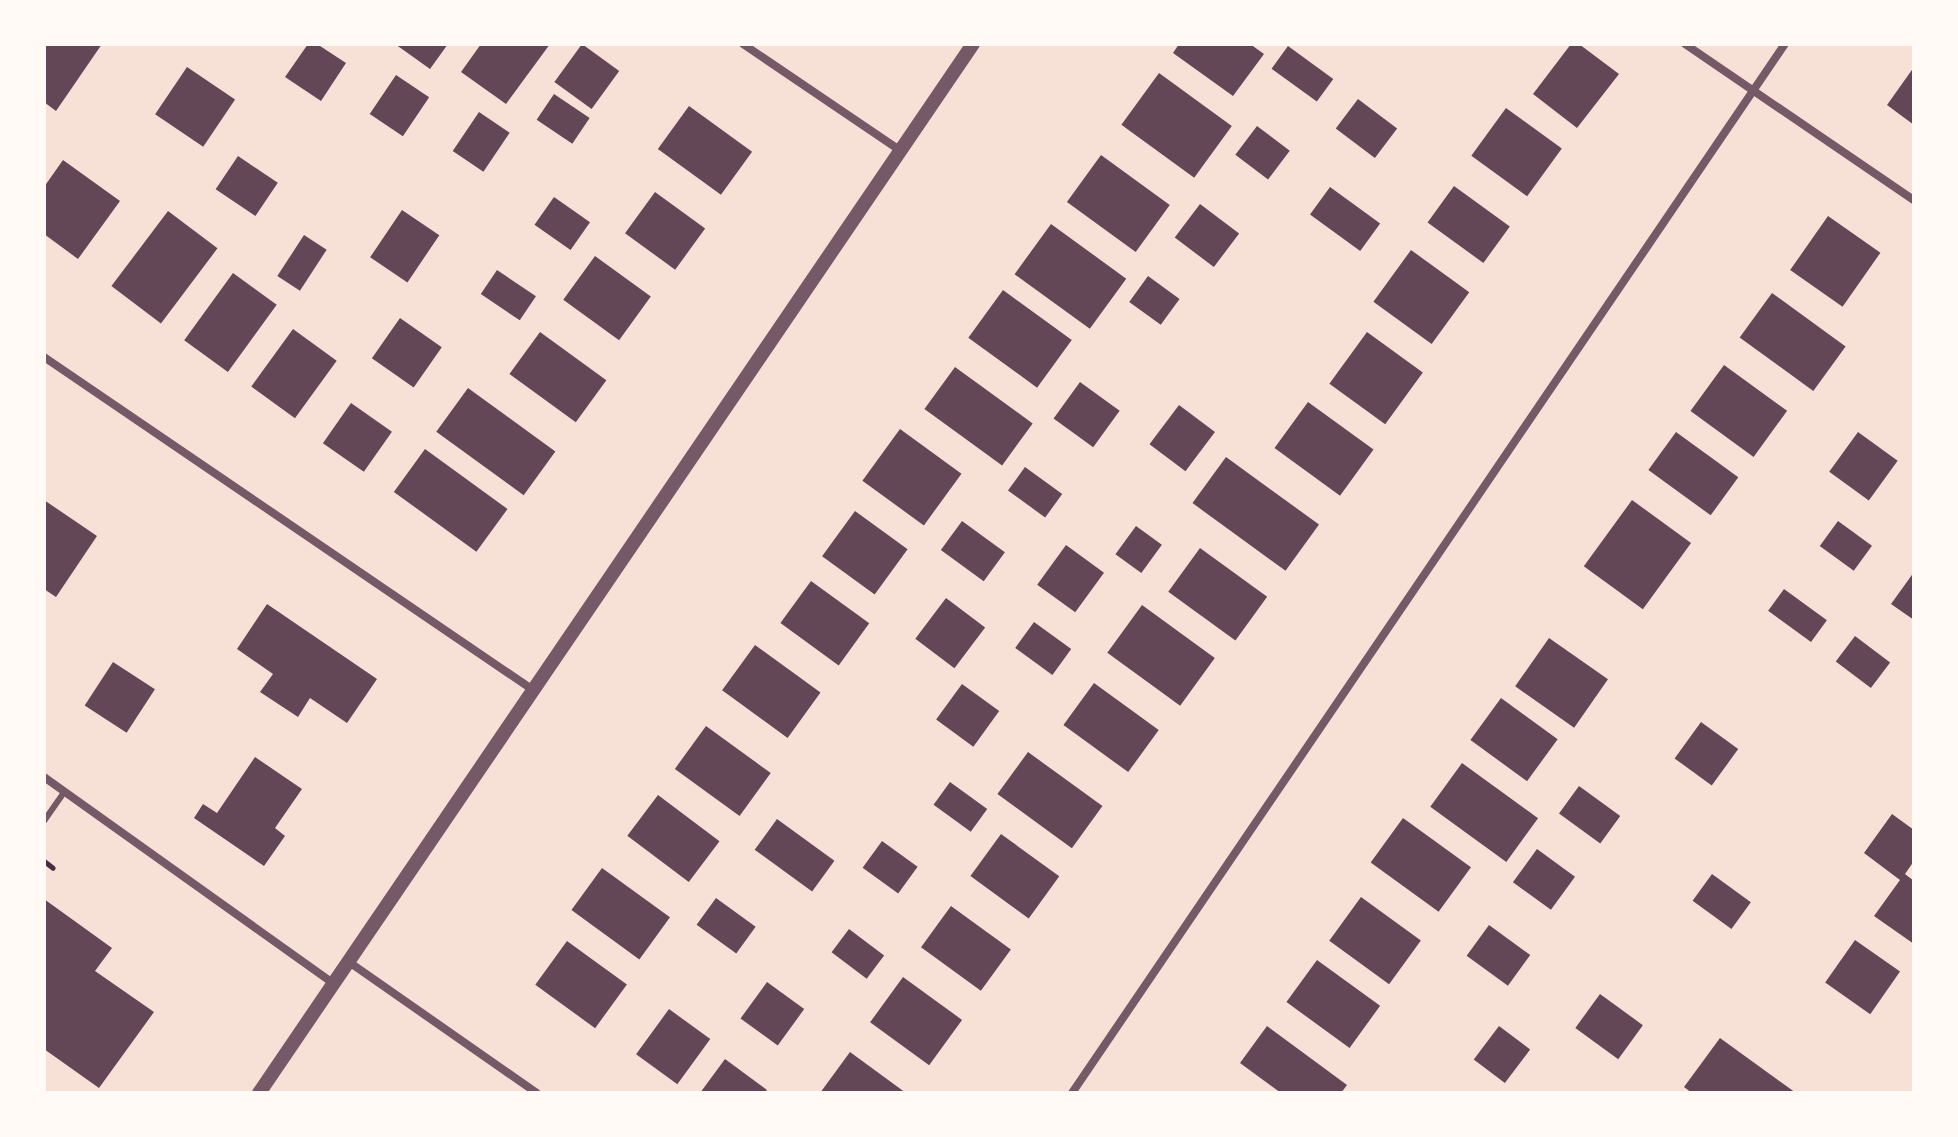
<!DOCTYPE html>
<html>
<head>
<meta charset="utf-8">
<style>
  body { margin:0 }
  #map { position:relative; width:1958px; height:1137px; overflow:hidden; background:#f7e1d7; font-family:Arial,sans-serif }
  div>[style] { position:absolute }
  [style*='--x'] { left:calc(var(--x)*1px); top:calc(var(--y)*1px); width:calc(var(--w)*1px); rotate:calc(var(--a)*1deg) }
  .building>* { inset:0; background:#644757; transform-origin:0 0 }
  .path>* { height:5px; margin:-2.5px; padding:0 2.5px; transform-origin:2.5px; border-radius:2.5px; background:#4a2c40 }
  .service>* { height:6px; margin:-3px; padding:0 3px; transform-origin:3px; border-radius:3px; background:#755966 }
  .minor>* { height:8px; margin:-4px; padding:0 4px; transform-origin:4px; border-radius:4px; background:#755966 }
  .tertiary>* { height:14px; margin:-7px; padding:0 7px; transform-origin:7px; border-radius:7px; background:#755966 }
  span { translate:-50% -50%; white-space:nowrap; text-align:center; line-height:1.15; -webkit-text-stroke:8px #fffaf5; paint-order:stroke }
  .frame { position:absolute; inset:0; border:46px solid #fffaf5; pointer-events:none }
</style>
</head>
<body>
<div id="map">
  <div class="building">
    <i style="clip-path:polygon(44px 44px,102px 44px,56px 111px,44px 102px)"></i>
    <i style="clip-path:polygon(308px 44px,317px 44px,346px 63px,321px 101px,285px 77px)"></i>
    <i style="clip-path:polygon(395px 44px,448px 44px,430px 69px)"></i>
    <i style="clip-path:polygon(481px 44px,550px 44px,506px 104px,461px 72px)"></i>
    <i style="left:582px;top:44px;width:46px;height:47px;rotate:36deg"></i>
    <i style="clip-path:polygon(1179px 44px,1250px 44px,1264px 54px,1233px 96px,1173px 53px)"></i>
    <i style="clip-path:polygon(1571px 44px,1579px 44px,1619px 74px,1577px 128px,1533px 94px)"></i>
    <i style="left:1288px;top:46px;width:56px;height:28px;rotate:36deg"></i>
    <i style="left:187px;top:67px;width:58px;height:57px;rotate:34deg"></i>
    <i style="clip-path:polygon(1914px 67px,1914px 125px,1887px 105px)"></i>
    <i style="left:1159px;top:73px;width:90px;height:64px;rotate:36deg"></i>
    <i style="left:396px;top:75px;width:40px;height:47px;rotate:34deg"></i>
    <i style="left:554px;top:94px;width:43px;height:31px;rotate:34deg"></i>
    <i style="left:1358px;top:99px;width:49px;height:37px;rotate:37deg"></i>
    <i style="left:689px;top:106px;width:78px;height:53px;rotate:36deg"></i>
    <i style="left:1506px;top:108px;width:69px;height:59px;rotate:36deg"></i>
    <i style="left:479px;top:112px;width:37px;height:47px;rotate:34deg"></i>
    <i style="left:1257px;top:126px;width:41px;height:36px;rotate:37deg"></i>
    <i style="left:1101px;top:155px;width:85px;height:58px;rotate:36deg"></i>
    <i style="left:238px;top:156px;width:48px;height:40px;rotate:34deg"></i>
    <i style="clip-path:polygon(63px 160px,120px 201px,78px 259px,44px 234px,44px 187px)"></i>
    <i style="left:1454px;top:186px;width:69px;height:45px;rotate:36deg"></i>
    <i style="left:1330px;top:187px;width:62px;height:34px;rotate:36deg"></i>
    <i style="left:655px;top:192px;width:62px;height:51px;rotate:36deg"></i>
    <i style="left:554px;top:197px;width:44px;height:34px;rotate:35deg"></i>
    <i style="left:1200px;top:204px;width:49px;height:42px;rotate:37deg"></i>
    <i style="left:402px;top:210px;width:45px;height:57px;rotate:34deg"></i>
    <i style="left:168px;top:211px;width:62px;height:94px;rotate:37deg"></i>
    <i style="left:1828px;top:216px;width:64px;height:66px;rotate:35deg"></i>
    <i style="left:1051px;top:224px;width:93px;height:62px;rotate:36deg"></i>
    <i style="left:304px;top:235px;width:27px;height:49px;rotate:33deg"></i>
    <i style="left:1411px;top:250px;width:72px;height:64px;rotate:36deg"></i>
    <i style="left:595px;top:256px;width:69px;height:54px;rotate:36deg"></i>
    <i style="left:497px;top:270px;width:47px;height:29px;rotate:34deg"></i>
    <i style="left:233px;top:273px;width:54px;height:83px;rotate:36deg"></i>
    <i style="left:1148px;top:276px;width:39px;height:32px;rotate:36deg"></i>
    <i style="left:1003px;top:290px;width:85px;height:59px;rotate:36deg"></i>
    <i style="left:1772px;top:293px;width:91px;height:55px;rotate:36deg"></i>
    <i style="left:400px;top:318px;width:51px;height:49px;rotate:35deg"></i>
    <i style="left:293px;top:329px;width:54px;height:71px;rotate:36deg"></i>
    <i style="left:540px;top:332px;width:82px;height:52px;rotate:36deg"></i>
    <i style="left:1367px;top:332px;width:69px;height:64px;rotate:36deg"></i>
    <i style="left:1724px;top:365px;width:78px;height:57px;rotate:36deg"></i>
    <i style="left:955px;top:367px;width:96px;height:52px;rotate:36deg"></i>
    <i style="left:1080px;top:382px;width:49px;height:45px;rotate:36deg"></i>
    <i style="left:468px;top:388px;width:108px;height:54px;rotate:36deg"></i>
    <i style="left:1308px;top:402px;width:81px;height:57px;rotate:36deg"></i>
    <i style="left:351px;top:403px;width:50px;height:49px;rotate:35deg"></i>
    <i style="left:1179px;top:405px;width:45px;height:49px;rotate:37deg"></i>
    <i style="left:900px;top:429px;width:76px;height:64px;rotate:36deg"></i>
    <i style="left:1676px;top:432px;width:77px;height:47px;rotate:36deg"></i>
    <i style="left:1858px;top:432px;width:49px;height:49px;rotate:36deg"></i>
    <i style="left:425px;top:449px;width:102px;height:53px;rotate:36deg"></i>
    <i style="left:1226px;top:457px;width:115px;height:57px;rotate:36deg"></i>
    <i style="left:1025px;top:467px;width:46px;height:29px;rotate:36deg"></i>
    <i style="clip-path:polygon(44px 500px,97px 536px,56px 597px,44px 589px)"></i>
    <i style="left:1632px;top:500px;width:73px;height:82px;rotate:36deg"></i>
    <i style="left:855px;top:511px;width:65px;height:56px;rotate:36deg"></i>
    <i style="left:962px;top:521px;width:53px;height:36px;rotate:36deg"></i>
    <i style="left:1838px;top:521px;width:42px;height:31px;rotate:36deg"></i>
    <i style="left:1136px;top:526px;width:32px;height:35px;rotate:36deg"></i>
    <i style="left:1066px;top:545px;width:47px;height:49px;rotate:36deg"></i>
    <i style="left:1200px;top:548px;width:83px;height:54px;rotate:36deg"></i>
    <i style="clip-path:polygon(1914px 572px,1914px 620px,1891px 604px)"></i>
    <i style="left:811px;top:581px;width:72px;height:52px;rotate:36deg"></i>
    <i style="left:1784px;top:589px;width:53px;height:27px;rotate:36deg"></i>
    <i style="left:946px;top:598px;width:49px;height:51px;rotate:37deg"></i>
    <i style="clip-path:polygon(267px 604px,377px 679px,347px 723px,310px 698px,298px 717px,260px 692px,273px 674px,237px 649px)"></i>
    <i style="left:1142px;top:605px;width:90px;height:59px;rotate:36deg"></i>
    <i style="left:1034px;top:622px;width:46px;height:32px;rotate:36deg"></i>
    <i style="left:1855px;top:636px;width:44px;height:32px;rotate:37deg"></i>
    <i style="left:1549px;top:638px;width:72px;height:59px;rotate:35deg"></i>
    <i style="left:755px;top:645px;width:81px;height:56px;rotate:36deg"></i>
    <i style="left:113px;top:662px;width:50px;height:52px;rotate:33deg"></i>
    <i style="left:1094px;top:683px;width:80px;height:52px;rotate:36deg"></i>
    <i style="left:962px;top:684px;width:46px;height:44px;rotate:36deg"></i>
    <i style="left:1501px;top:698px;width:70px;height:52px;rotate:36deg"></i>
    <i style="left:1701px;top:722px;width:46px;height:45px;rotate:36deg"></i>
    <i style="left:706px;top:726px;width:80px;height:53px;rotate:36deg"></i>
    <i style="left:1028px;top:752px;width:92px;height:52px;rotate:36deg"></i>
    <i style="clip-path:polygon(255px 757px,302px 789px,275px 828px,285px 836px,264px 866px,194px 818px,203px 804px,217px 813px)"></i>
    <i style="left:1462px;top:763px;width:94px;height:54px;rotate:36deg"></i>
    <i style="left:950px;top:782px;width:46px;height:28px;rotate:36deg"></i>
    <i style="left:1579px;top:786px;width:51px;height:34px;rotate:36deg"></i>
    <i style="left:658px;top:795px;width:77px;height:51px;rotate:37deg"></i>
    <i style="clip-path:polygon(1892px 814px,1914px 830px,1914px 861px,1905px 874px,1914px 881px,1914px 944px,1874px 916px,1900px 880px,1864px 853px)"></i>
    <i style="left:1403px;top:818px;width:84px;height:55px;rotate:36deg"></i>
    <i style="left:777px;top:819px;width:71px;height:38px;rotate:36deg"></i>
    <i style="left:1001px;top:834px;width:72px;height:52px;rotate:36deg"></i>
    <i style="left:882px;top:841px;width:44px;height:33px;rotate:36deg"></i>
    <i style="left:1537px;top:849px;width:47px;height:41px;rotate:36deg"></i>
    <i style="left:602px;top:868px;width:84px;height:52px;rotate:36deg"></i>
    <i style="left:1712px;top:874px;width:48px;height:33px;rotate:36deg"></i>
    <i style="left:1361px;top:897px;width:74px;height:54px;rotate:36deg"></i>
    <i style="left:716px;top:898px;width:49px;height:33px;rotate:36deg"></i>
    <i style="clip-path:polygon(44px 899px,112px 948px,95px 971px,154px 1012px,99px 1088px,44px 1049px)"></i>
    <i style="left:951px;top:906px;width:74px;height:51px;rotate:36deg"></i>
    <i style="left:1489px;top:925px;width:51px;height:38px;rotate:36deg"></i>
    <i style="left:849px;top:929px;width:44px;height:29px;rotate:37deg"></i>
    <i style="left:1855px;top:940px;width:55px;height:52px;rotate:35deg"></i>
    <i style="left:567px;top:941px;width:74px;height:54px;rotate:36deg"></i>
    <i style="left:1317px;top:960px;width:78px;height:52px;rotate:36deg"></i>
    <i style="left:903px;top:977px;width:73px;height:56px;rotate:36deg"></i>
    <i style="left:767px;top:982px;width:46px;height:45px;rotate:36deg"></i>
    <i style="left:1600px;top:994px;width:53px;height:42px;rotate:36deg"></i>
    <i style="left:669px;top:1009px;width:51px;height:56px;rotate:36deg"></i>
    <i style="clip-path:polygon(1267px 1026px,1347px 1085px,1341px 1093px,1281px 1093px,1240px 1063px)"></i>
    <i style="left:1499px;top:1026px;width:39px;height:42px;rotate:37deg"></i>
    <i style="clip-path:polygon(1720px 1038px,1796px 1093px,1692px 1093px,1684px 1087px)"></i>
    <i style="clip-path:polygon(850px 1052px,906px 1093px,820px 1093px)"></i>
    <i style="clip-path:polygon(725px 1059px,767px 1090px,764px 1093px,700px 1093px)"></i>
  </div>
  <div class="path">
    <i style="--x:44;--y:861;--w:11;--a:38"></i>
  </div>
  <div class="service">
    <i style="--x:44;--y:821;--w:35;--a:-55"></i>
  </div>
  <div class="minor">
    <i style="--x:743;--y:44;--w:191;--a:34.1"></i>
    <i style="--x:1685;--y:44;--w:277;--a:34.3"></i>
    <i style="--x:44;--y:357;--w:592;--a:34.25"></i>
    <i style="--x:44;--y:777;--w:356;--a:35.5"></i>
    <i style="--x:349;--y:962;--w:229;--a:34.9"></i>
    <i style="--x:1072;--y:1093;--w:1268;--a:-55.8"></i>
  </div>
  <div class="tertiary">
    <i style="--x:259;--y:1093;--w:1269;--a:-55.76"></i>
  </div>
  <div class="frame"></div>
</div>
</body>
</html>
